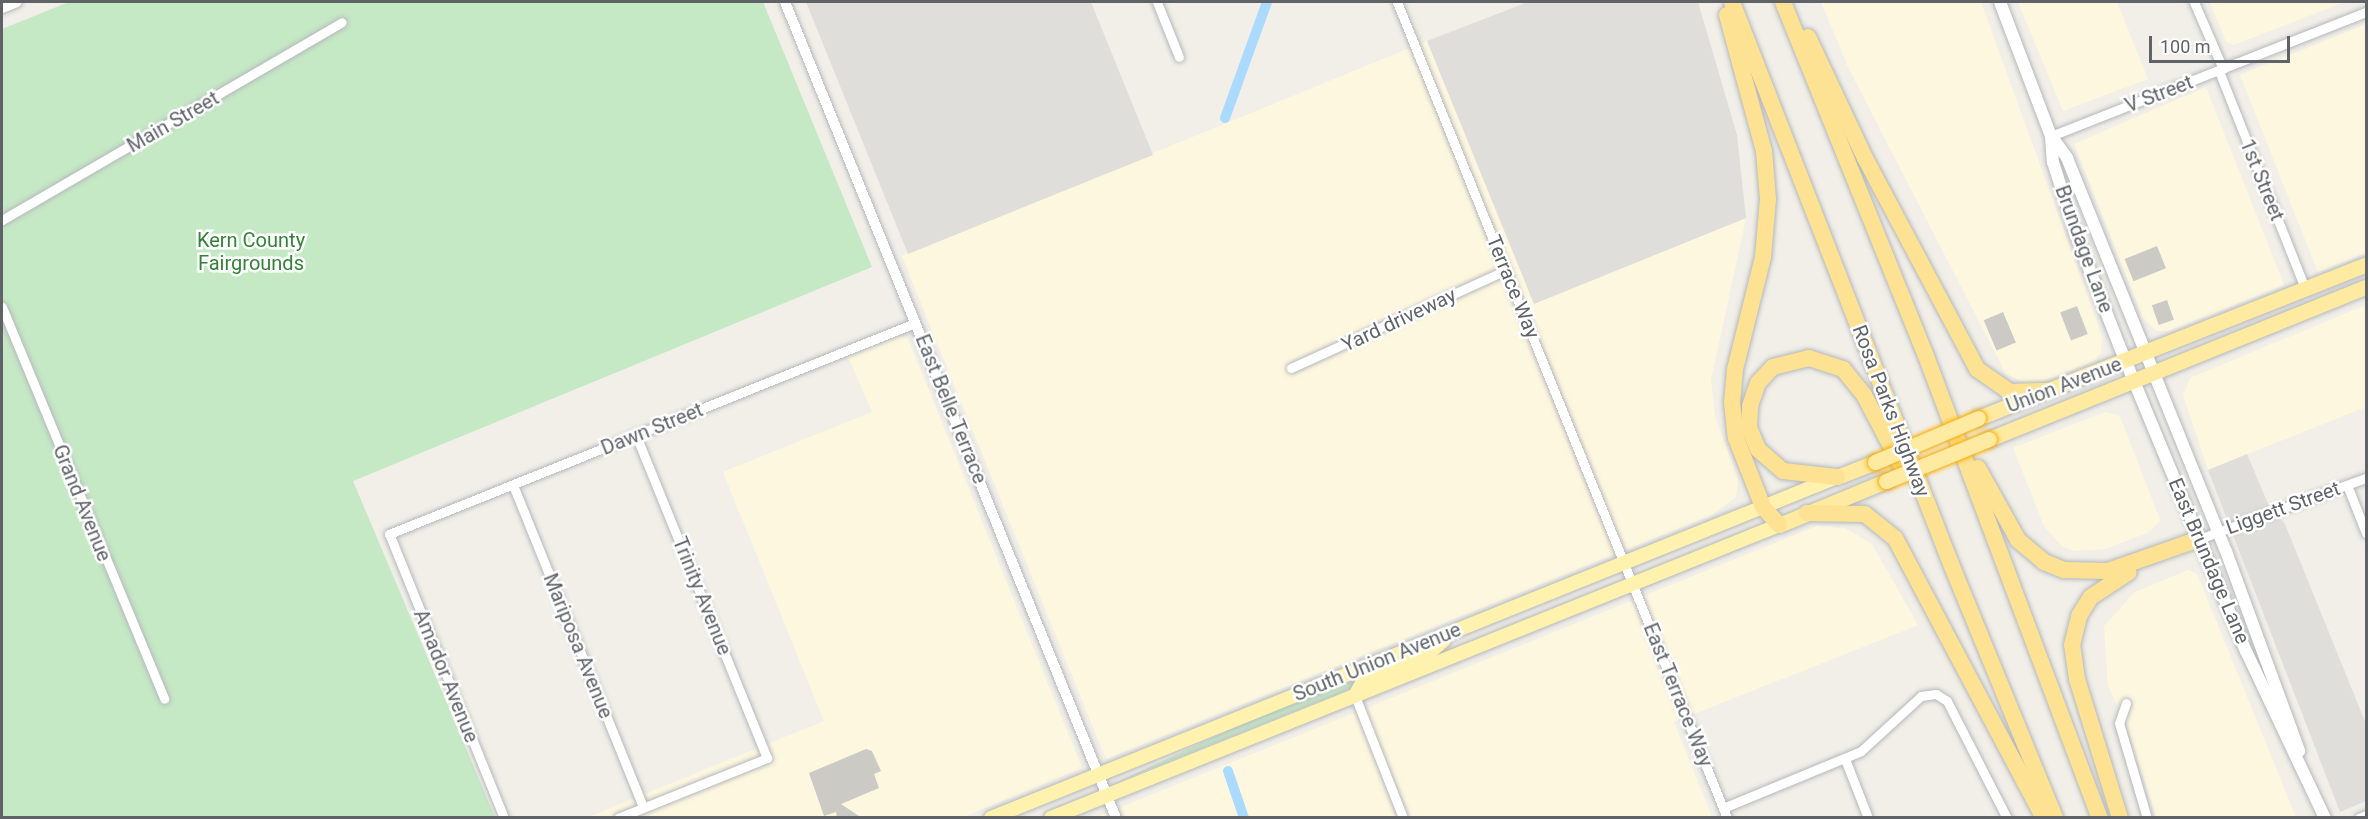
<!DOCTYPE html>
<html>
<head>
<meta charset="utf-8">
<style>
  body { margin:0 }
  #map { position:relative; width:2368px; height:819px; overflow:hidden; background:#f1efe8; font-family:Roboto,sans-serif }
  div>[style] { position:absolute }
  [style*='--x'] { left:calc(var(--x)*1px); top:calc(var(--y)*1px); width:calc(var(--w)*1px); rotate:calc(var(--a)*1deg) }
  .commercial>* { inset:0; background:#fef7e0 }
  .industrial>* { inset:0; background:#e0deda }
  .green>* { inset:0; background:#c5e8c5 }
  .canal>* { height:10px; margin:-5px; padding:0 5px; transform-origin:5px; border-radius:5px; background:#aadaff }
  .building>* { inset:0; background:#cccac5; transform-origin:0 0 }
  .roads { filter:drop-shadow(0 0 2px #b5b8bc) drop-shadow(0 0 2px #b5b8bc) }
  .minor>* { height:9px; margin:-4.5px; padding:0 4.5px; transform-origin:4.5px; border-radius:4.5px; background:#fff }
  .tertiary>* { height:10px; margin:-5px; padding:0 5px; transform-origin:5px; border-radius:5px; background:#fff }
  .secondary>* { height:12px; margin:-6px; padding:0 6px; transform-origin:6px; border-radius:6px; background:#fff }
  .primary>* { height:14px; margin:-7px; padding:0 7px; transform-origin:7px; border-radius:7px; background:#fff2af }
  .trunk>* { height:15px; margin:-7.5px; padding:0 7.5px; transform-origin:7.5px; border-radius:7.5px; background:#feeaa1 }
  .motorway>* { height:16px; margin:-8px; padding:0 8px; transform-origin:8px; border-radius:8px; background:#fde293 }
  .bridges { filter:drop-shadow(0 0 2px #f9ab00) drop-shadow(0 0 2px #f9ab00) }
  .trunk-bridge>* { height:15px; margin:-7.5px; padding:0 7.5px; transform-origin:7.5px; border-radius:7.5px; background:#feeaa1 }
  span { translate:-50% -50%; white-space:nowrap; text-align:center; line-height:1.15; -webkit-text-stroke:5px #fff; paint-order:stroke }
  .street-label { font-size:20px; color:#5f6368 }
  .park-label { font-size:20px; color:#348238 }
  .frame { position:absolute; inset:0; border:3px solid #5f6368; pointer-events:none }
  .scale { position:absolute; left:2149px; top:36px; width:141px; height:27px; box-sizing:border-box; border:3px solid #5f6368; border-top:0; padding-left:8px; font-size:18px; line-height:21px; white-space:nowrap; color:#5f6368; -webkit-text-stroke:4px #fff; paint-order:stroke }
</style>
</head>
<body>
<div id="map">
  <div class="commercial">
    <i style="clip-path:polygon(1821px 2px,1981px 2px,2102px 336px,2101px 353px,2094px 361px,2031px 386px,2006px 374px,1848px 67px)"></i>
    <i style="clip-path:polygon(2018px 2px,2117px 2px,2148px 79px,2063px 111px)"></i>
    <i style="clip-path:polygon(2210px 2px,2344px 2px,2234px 45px,2226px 42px)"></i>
    <i style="clip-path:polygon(2366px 24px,2366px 253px,2318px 272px,2240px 75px)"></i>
    <i style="clip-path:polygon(1427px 41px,1534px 304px,1746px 218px,1711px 380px,1715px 416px,1738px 480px,1736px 497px,1712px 515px,1106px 759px,902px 256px)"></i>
    <i style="clip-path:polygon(2206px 87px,2284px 285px,2169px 331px,2157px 331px,2143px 318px,2074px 144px)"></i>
    <i style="clip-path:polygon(2366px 305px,2366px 407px,2208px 470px,2183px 395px,2190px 378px)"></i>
    <i style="clip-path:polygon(899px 336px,908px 339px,1082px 768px,963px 817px,586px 818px,824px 721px,723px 472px,872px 412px,848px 356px)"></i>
    <i style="clip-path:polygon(2105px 412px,2120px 416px,2160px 520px,2150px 532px,2105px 549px,2074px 551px,2062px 546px,2044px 526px,2013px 448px)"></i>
    <i style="clip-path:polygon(1817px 526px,1845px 528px,1872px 544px,1918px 625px,1674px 722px,1712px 817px,1094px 818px)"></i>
    <i style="clip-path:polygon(2188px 570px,2197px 574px,2296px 817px,2156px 817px,2126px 722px,2108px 686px,2104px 626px,2135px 592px)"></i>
  </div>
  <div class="industrial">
    <i style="clip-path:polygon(806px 2px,1091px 2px,1153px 155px,908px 254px)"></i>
    <i style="clip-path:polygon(1528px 2px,1698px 2px,1737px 135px,1746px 218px,1534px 304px,1427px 41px)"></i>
    <i style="clip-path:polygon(2247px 454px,2269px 506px,2285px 524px,2366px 724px,2366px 801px,2340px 812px,2208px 470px)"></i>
  </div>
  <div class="green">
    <i style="clip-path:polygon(69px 2px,763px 2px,872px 267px,353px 481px,495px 817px,2px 818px,2px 29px)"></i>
    <i style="clip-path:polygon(1371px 674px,1347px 690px,1117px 782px,1240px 725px)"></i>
  </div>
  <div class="canal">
    <i style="--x:1225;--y:118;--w:123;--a:-70.1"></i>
    <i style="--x:1228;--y:771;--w:50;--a:71.2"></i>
  </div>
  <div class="building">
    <i style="left:2157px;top:246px;width:24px;height:35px;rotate:68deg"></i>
    <i style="left:2167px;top:300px;width:21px;height:16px;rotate:71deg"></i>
    <i style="left:2077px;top:306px;width:30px;height:18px;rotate:69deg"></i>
    <i style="left:2003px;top:312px;width:33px;height:21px;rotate:67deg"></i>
    <i style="clip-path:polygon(866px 749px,872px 751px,881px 771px,874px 774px,879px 788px,841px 804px,862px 818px,837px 818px,836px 812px,824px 816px,809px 773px)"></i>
  </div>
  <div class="roads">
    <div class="minor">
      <i style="--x:1157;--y:2;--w:59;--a:68.2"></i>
      <i style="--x:1397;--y:2;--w:880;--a:67.98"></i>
      <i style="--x:2194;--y:2;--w:73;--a:66.6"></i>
      <i style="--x:2219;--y:71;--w:233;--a:68.4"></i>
      <i style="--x:2051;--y:136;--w:339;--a:-21.5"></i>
      <i style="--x:2;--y:220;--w:393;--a:-30.2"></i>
      <i style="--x:2;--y:307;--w:424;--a:67.5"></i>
      <i style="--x:1291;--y:368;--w:236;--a:-24.5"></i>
      <i style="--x:513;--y:485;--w:347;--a:68"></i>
      <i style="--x:2347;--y:485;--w:52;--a:68.4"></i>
      <i style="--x:2199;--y:539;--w:178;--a:-20.1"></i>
      <i style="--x:1355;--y:696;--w:131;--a:68.5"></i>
      <i style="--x:2126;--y:703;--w:21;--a:109"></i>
      <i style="--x:2119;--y:723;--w:99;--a:73.6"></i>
      <i style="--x:1845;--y:759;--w:63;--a:68.7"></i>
      <i style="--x:1723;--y:808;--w:149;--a:-22.4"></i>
      <i style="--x:1861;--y:751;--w:81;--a:-42.5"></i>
      <i style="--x:1921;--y:696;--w:15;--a:-8"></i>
      <i style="--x:1936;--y:694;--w:13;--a:32"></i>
      <i style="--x:1947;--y:701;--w:131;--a:62.9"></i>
      <i style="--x:504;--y:818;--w:306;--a:-112"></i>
      <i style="--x:389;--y:534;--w:567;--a:-21.86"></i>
      <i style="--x:618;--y:818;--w:161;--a:-21.9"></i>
      <i style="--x:767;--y:758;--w:349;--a:-112.1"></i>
      <i style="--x:2359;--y:818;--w:8;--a:-23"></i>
    </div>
    <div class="tertiary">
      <i style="--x:785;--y:2;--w:881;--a:67.92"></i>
      <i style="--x:2;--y:8;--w:16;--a:-22"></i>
    </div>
    <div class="secondary">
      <i style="--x:2000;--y:2;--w:143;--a:69.2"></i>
      <i style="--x:2051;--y:136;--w:26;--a:86"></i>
      <i style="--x:2053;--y:162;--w:77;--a:72.5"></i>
      <i style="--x:2076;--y:235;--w:118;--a:68.6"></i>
      <i style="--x:2119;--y:345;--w:331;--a:67.5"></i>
      <i style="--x:2246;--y:651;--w:185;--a:64.7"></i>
      <i style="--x:2052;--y:137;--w:26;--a:54"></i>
      <i style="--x:2067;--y:158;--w:424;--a:68"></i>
      <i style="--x:2226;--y:551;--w:213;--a:69.9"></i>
    </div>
    <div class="primary">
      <i style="--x:1355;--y:696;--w:17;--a:-62"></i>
      <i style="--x:1363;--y:681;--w:72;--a:-23"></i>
      <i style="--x:1429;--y:653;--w:20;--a:-41"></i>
      <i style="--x:991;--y:818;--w:912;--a:-21.95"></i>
      <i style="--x:1051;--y:818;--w:785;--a:-21.92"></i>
    </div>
    <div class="trunk">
      <i style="--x:1978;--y:418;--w:417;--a:-21.6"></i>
      <i style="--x:1989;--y:439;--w:406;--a:-22"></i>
      <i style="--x:1837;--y:477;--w:41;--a:-21.5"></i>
      <i style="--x:1779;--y:525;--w:116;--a:-22.4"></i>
    </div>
    <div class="motorway">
      <i style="--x:1732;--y:2;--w:603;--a:68.71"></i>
      <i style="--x:1951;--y:564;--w:274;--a:67.7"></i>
      <i style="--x:1783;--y:2;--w:382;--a:68"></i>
      <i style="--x:1926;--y:356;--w:494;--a:69.4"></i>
      <i style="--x:1727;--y:15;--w:141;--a:74.8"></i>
      <i style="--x:1764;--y:151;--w:48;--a:85.2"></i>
      <i style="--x:1768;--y:199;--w:58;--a:94.9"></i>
      <i style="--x:1763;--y:257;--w:115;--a:104"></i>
      <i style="--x:1735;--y:369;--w:33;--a:95"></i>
      <i style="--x:1732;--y:402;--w:36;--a:84"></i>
      <i style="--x:1736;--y:438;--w:74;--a:68.6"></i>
      <i style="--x:1763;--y:507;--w:24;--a:48"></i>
      <i style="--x:1808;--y:37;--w:134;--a:64.8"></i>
      <i style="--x:1865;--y:158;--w:239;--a:62"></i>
      <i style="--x:1977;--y:369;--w:40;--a:34.9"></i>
      <i style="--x:2010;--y:392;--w:38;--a:-2"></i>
      <i style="--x:1978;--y:468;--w:82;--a:60.9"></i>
      <i style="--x:2018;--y:540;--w:34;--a:40"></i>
      <i style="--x:2044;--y:562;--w:22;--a:22"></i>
      <i style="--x:2064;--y:570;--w:44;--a:1.3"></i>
      <i style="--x:2108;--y:571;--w:96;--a:-19.4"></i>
      <i style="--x:1837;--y:477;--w:54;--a:-173.7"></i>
      <i style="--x:1783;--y:471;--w:33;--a:-139"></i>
      <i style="--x:1758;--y:449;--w:23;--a:-113"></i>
      <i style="--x:1749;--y:428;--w:22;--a:-87"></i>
      <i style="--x:1750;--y:406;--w:24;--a:-71"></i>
      <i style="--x:1758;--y:383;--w:22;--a:-47"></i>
      <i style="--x:1773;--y:367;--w:37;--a:-14"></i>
      <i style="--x:1809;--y:358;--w:36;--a:18"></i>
      <i style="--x:1843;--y:369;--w:33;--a:51"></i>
      <i style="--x:1864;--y:395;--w:81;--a:62.2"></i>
      <i style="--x:1807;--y:513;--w:58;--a:1"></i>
      <i style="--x:1865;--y:514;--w:38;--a:39"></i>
      <i style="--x:1895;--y:538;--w:317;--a:62"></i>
      <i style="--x:2120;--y:818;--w:145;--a:-107.2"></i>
      <i style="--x:2077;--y:679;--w:34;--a:-98"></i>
      <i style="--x:2072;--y:645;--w:30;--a:-76"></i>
      <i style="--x:2079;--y:616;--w:22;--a:-58"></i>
      <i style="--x:2091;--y:597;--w:45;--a:-33.3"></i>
    </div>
  </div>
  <div class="bridges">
    <div class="trunk-bridge">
      <i style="--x:1875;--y:462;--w:112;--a:-23.1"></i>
      <i style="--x:1886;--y:481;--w:111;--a:-22.2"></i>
    </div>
  </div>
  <div class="street-label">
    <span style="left:2159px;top:94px;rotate:-21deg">V Street</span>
    <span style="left:173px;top:122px;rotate:-30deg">Main Street</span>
    <span style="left:2262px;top:180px;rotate:68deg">1st Street</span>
    <span style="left:2084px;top:249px;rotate:70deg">Brundage Lane</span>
    <span style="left:1513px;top:287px;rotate:68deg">Terrace Way</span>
    <span style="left:1399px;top:320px;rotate:-25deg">Yard driveway</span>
    <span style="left:2064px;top:385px;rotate:-21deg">Union Avenue</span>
    <span style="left:951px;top:409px;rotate:68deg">East Belle Terrace</span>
    <span style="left:1891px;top:411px;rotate:69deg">Rosa Parks Highway</span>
    <span style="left:652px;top:429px;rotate:-22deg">Dawn Street</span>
    <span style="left:82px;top:503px;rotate:68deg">Grand Avenue</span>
    <span style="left:2283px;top:508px;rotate:-20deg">Liggett Street</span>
    <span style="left:2209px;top:561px;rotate:67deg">East Brundage Lane</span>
    <span style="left:702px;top:596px;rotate:68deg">Trinity Avenue</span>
    <span style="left:578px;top:646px;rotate:68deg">Mariposa Avenue</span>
    <span style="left:1377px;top:662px;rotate:-22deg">South Union Avenue</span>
    <span style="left:446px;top:676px;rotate:68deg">Amador Avenue</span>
    <span style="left:1678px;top:695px;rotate:68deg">East Terrace Way</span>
  </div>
  <div class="park-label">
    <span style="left:251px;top:252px">Kern County<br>Fairgrounds</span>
  </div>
  <div class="frame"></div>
  <div class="scale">100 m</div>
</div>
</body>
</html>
